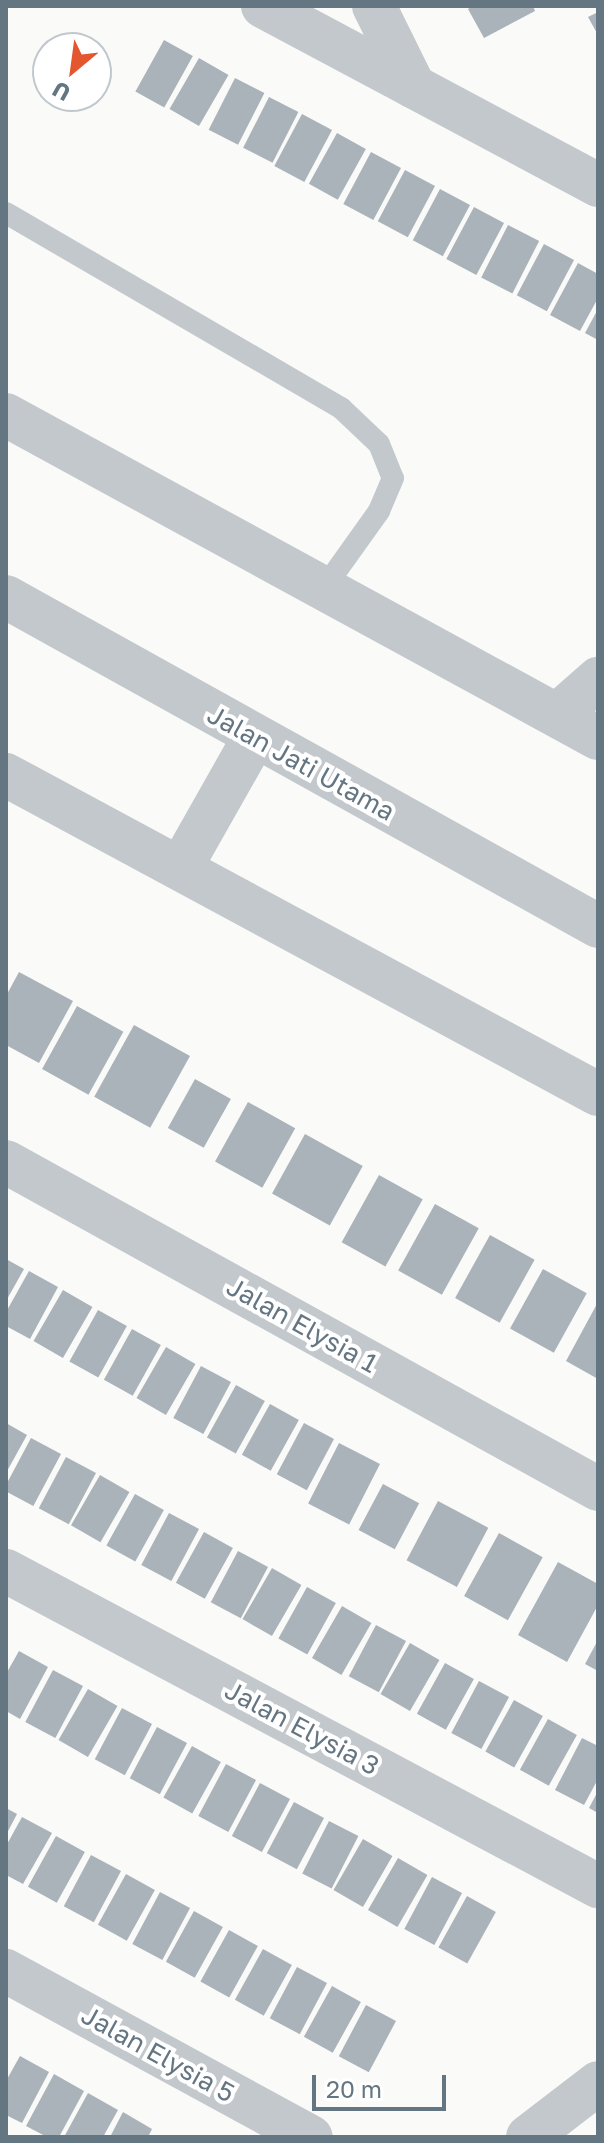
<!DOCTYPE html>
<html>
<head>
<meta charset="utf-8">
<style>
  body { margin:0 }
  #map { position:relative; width:604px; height:2143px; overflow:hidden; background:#fafaf8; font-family:"Golos Text",sans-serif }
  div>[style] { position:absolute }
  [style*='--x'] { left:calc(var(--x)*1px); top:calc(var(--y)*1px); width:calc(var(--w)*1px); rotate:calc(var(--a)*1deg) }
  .building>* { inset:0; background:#aab3b9; transform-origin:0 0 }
  .service>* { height:22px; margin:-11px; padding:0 11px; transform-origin:11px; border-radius:11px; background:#c3c8cc }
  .minor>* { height:44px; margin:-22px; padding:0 22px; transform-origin:22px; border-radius:22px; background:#c3c8cc }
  span { translate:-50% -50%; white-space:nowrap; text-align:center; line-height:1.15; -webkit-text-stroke:8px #fff; paint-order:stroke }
  .street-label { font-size:26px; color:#657683 }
  .frame { position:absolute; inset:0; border:8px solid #657683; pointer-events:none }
  .north { position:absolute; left:32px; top:32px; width:80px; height:80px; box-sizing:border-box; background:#fff; border:2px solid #c1c8cd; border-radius:50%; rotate:209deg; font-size:22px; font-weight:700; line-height:32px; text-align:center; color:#657683 }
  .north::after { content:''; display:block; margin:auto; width:28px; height:36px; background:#e4572e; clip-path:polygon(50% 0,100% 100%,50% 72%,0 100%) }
  .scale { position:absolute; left:312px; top:2075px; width:134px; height:36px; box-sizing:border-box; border:4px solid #657683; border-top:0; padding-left:10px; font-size:24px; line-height:28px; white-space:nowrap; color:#657683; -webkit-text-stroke:6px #fff; paint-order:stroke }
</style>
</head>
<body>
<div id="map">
  <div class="building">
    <i style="clip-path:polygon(473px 6px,533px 6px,535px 11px,484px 38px,468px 9px)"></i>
    <i style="clip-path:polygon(598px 12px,598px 35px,588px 17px)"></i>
    <i style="left:164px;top:40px;width:33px;height:59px;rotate:29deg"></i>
    <i style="left:199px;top:58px;width:34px;height:59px;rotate:30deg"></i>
    <i style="left:235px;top:78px;width:33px;height:58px;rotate:27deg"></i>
    <i style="left:269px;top:97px;width:33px;height:57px;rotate:27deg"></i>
    <i style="left:302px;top:114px;width:34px;height:59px;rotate:28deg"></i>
    <i style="left:337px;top:133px;width:33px;height:58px;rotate:29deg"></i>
    <i style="left:371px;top:152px;width:34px;height:59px;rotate:28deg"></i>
    <i style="left:405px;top:170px;width:34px;height:58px;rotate:28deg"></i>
    <i style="left:440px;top:189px;width:34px;height:58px;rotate:28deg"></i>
    <i style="left:474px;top:207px;width:34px;height:59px;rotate:28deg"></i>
    <i style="left:508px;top:225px;width:35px;height:59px;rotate:27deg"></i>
    <i style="left:544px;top:244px;width:34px;height:58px;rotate:28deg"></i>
    <i style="clip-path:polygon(578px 263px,598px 274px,598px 298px,580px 331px,550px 315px)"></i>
    <i style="clip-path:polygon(598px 309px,598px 340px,585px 333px)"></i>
    <i style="clip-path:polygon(19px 972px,73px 1001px,39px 1063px,6px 1045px,6px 996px)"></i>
    <i style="left:77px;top:1006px;width:53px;height:72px;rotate:29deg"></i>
    <i style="left:134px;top:1025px;width:64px;height:82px;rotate:29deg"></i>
    <i style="left:195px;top:1079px;width:41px;height:56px;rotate:29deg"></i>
    <i style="left:248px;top:1102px;width:54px;height:68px;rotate:29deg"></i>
    <i style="left:305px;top:1134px;width:66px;height:68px;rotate:29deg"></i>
    <i style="left:379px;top:1175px;width:50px;height:77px;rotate:29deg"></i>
    <i style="left:435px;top:1204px;width:50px;height:76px;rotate:29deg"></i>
    <i style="left:490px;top:1235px;width:51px;height:72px;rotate:29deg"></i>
    <i style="clip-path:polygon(6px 1259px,24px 1269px,6px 1301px)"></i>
    <i style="left:543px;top:1269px;width:50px;height:68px;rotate:29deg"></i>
    <i style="clip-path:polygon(29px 1271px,58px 1287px,30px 1339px,6px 1326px,6px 1312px)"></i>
    <i style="left:63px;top:1290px;width:34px;height:59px;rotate:30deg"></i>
    <i style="clip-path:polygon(598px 1302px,598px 1379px,566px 1361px)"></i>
    <i style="left:98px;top:1310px;width:33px;height:59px;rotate:29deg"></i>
    <i style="left:132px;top:1329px;width:33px;height:58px;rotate:29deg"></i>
    <i style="left:166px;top:1347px;width:34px;height:59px;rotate:30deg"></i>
    <i style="left:201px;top:1366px;width:34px;height:59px;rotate:28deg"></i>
    <i style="left:236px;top:1385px;width:33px;height:60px;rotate:29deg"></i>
    <i style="left:270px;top:1404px;width:33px;height:58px;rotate:29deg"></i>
    <i style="clip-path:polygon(6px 1423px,27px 1435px,6px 1473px)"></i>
    <i style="left:304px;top:1423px;width:34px;height:58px;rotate:28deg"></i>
    <i style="left:31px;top:1438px;width:34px;height:59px;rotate:28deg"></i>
    <i style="left:339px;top:1443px;width:46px;height:68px;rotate:27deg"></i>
    <i style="left:66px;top:1457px;width:34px;height:58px;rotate:28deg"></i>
    <i style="left:100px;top:1475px;width:34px;height:58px;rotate:30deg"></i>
    <i style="left:383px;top:1484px;width:41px;height:52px;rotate:28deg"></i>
    <i style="left:135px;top:1494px;width:33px;height:59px;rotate:29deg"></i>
    <i style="left:438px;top:1501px;width:57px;height:67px;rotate:28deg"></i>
    <i style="left:169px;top:1513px;width:34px;height:59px;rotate:28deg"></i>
    <i style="left:204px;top:1532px;width:33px;height:58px;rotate:29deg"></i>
    <i style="left:499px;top:1533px;width:50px;height:72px;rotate:29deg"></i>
    <i style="left:238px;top:1551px;width:34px;height:58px;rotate:28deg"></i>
    <i style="clip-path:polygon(558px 1562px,598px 1584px,598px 1605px,567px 1662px,518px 1635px)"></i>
    <i style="left:272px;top:1568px;width:34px;height:59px;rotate:30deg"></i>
    <i style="left:307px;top:1587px;width:33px;height:59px;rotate:29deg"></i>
    <i style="left:342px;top:1606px;width:34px;height:60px;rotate:30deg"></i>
    <i style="left:376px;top:1625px;width:34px;height:58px;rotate:28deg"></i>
    <i style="clip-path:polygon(598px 1640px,598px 1671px,585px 1664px)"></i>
    <i style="left:410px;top:1643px;width:34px;height:59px;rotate:30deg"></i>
    <i style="clip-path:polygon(19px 1651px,48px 1667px,20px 1719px,6px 1711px,6px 1674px)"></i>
    <i style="left:445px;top:1663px;width:33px;height:58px;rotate:29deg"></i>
    <i style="left:53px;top:1670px;width:34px;height:59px;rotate:28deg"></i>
    <i style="left:479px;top:1681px;width:34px;height:59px;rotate:28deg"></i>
    <i style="left:88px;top:1689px;width:34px;height:59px;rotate:30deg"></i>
    <i style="left:514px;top:1700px;width:33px;height:59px;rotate:29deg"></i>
    <i style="left:122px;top:1708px;width:34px;height:58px;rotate:28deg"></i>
    <i style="left:548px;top:1719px;width:33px;height:58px;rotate:29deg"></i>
    <i style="left:157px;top:1727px;width:34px;height:58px;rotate:28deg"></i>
    <i style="clip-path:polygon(582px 1738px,598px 1746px,598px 1779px,584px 1805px,555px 1790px)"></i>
    <i style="left:192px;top:1746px;width:33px;height:59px;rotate:29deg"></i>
    <i style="left:226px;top:1764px;width:34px;height:59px;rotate:28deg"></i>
    <i style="left:260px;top:1783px;width:34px;height:60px;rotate:28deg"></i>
    <i style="clip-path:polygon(598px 1791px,598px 1813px,589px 1808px)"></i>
    <i style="left:294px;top:1802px;width:34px;height:58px;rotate:28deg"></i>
    <i style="clip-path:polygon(6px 1808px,17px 1814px,6px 1835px)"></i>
    <i style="clip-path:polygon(22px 1817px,52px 1833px,23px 1884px,6px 1875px,6px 1846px)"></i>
    <i style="left:329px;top:1821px;width:33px;height:59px;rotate:27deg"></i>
    <i style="left:56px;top:1836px;width:33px;height:58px;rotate:29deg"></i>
    <i style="left:363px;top:1839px;width:34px;height:59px;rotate:30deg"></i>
    <i style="left:91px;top:1855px;width:34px;height:58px;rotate:28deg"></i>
    <i style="left:398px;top:1858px;width:34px;height:60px;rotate:30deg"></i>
    <i style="left:126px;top:1874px;width:33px;height:58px;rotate:29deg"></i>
    <i style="left:432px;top:1877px;width:34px;height:59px;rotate:28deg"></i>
    <i style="left:160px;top:1892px;width:34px;height:59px;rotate:28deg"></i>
    <i style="left:467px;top:1896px;width:33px;height:59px;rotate:29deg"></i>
    <i style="left:194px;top:1911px;width:33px;height:58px;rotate:29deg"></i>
    <i style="left:229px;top:1930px;width:33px;height:59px;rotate:29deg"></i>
    <i style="left:263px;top:1949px;width:33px;height:58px;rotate:29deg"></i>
    <i style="left:297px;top:1967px;width:34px;height:58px;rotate:28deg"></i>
    <i style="left:332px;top:1986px;width:33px;height:58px;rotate:29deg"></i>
    <i style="left:366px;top:2005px;width:34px;height:58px;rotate:28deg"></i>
    <i style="clip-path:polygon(20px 2056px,49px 2072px,22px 2123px,6px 2115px,6px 2081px)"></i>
    <i style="clip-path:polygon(54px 2074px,84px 2091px,59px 2137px,47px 2137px,26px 2126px)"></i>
    <i style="clip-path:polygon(88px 2093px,118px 2110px,103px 2137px,64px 2137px)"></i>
    <i style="clip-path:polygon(123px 2112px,152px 2129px,148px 2137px,110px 2137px)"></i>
  </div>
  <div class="service">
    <i style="--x:6;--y:213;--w:388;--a:30.2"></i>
    <i style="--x:341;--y:408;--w:52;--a:43.5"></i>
    <i style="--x:379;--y:444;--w:37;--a:68"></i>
    <i style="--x:393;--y:478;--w:36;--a:113"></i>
    <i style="--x:379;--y:511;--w:95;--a:125.5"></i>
  </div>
  <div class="minor">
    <i style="--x:263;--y:6;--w:380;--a:28.1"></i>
    <i style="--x:374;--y:6;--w:90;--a:63.7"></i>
    <i style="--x:6;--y:415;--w:674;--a:28.62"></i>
    <i style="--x:6;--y:597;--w:677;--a:29.06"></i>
    <i style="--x:557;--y:715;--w:55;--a:-41.3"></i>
    <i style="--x:6;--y:775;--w:672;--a:28.32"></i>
    <i style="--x:181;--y:867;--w:148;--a:-60.5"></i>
    <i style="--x:6;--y:1162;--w:676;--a:28.91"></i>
    <i style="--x:6;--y:1571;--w:671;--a:28.02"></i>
    <i style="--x:6;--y:1971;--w:347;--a:28.6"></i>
    <i style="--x:528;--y:2137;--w:88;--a:-37.6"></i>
  </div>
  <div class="street-label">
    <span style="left:301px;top:763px;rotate:29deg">Jalan Jati Utama</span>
    <span style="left:302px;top:1325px;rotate:29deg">Jalan Elysia 1</span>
    <span style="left:302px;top:1728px;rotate:28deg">Jalan Elysia 3</span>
    <span style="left:158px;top:2054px;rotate:29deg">Jalan Elysia 5</span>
  </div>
  <div class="frame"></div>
  <div class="north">U</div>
  <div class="scale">20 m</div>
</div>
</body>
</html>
